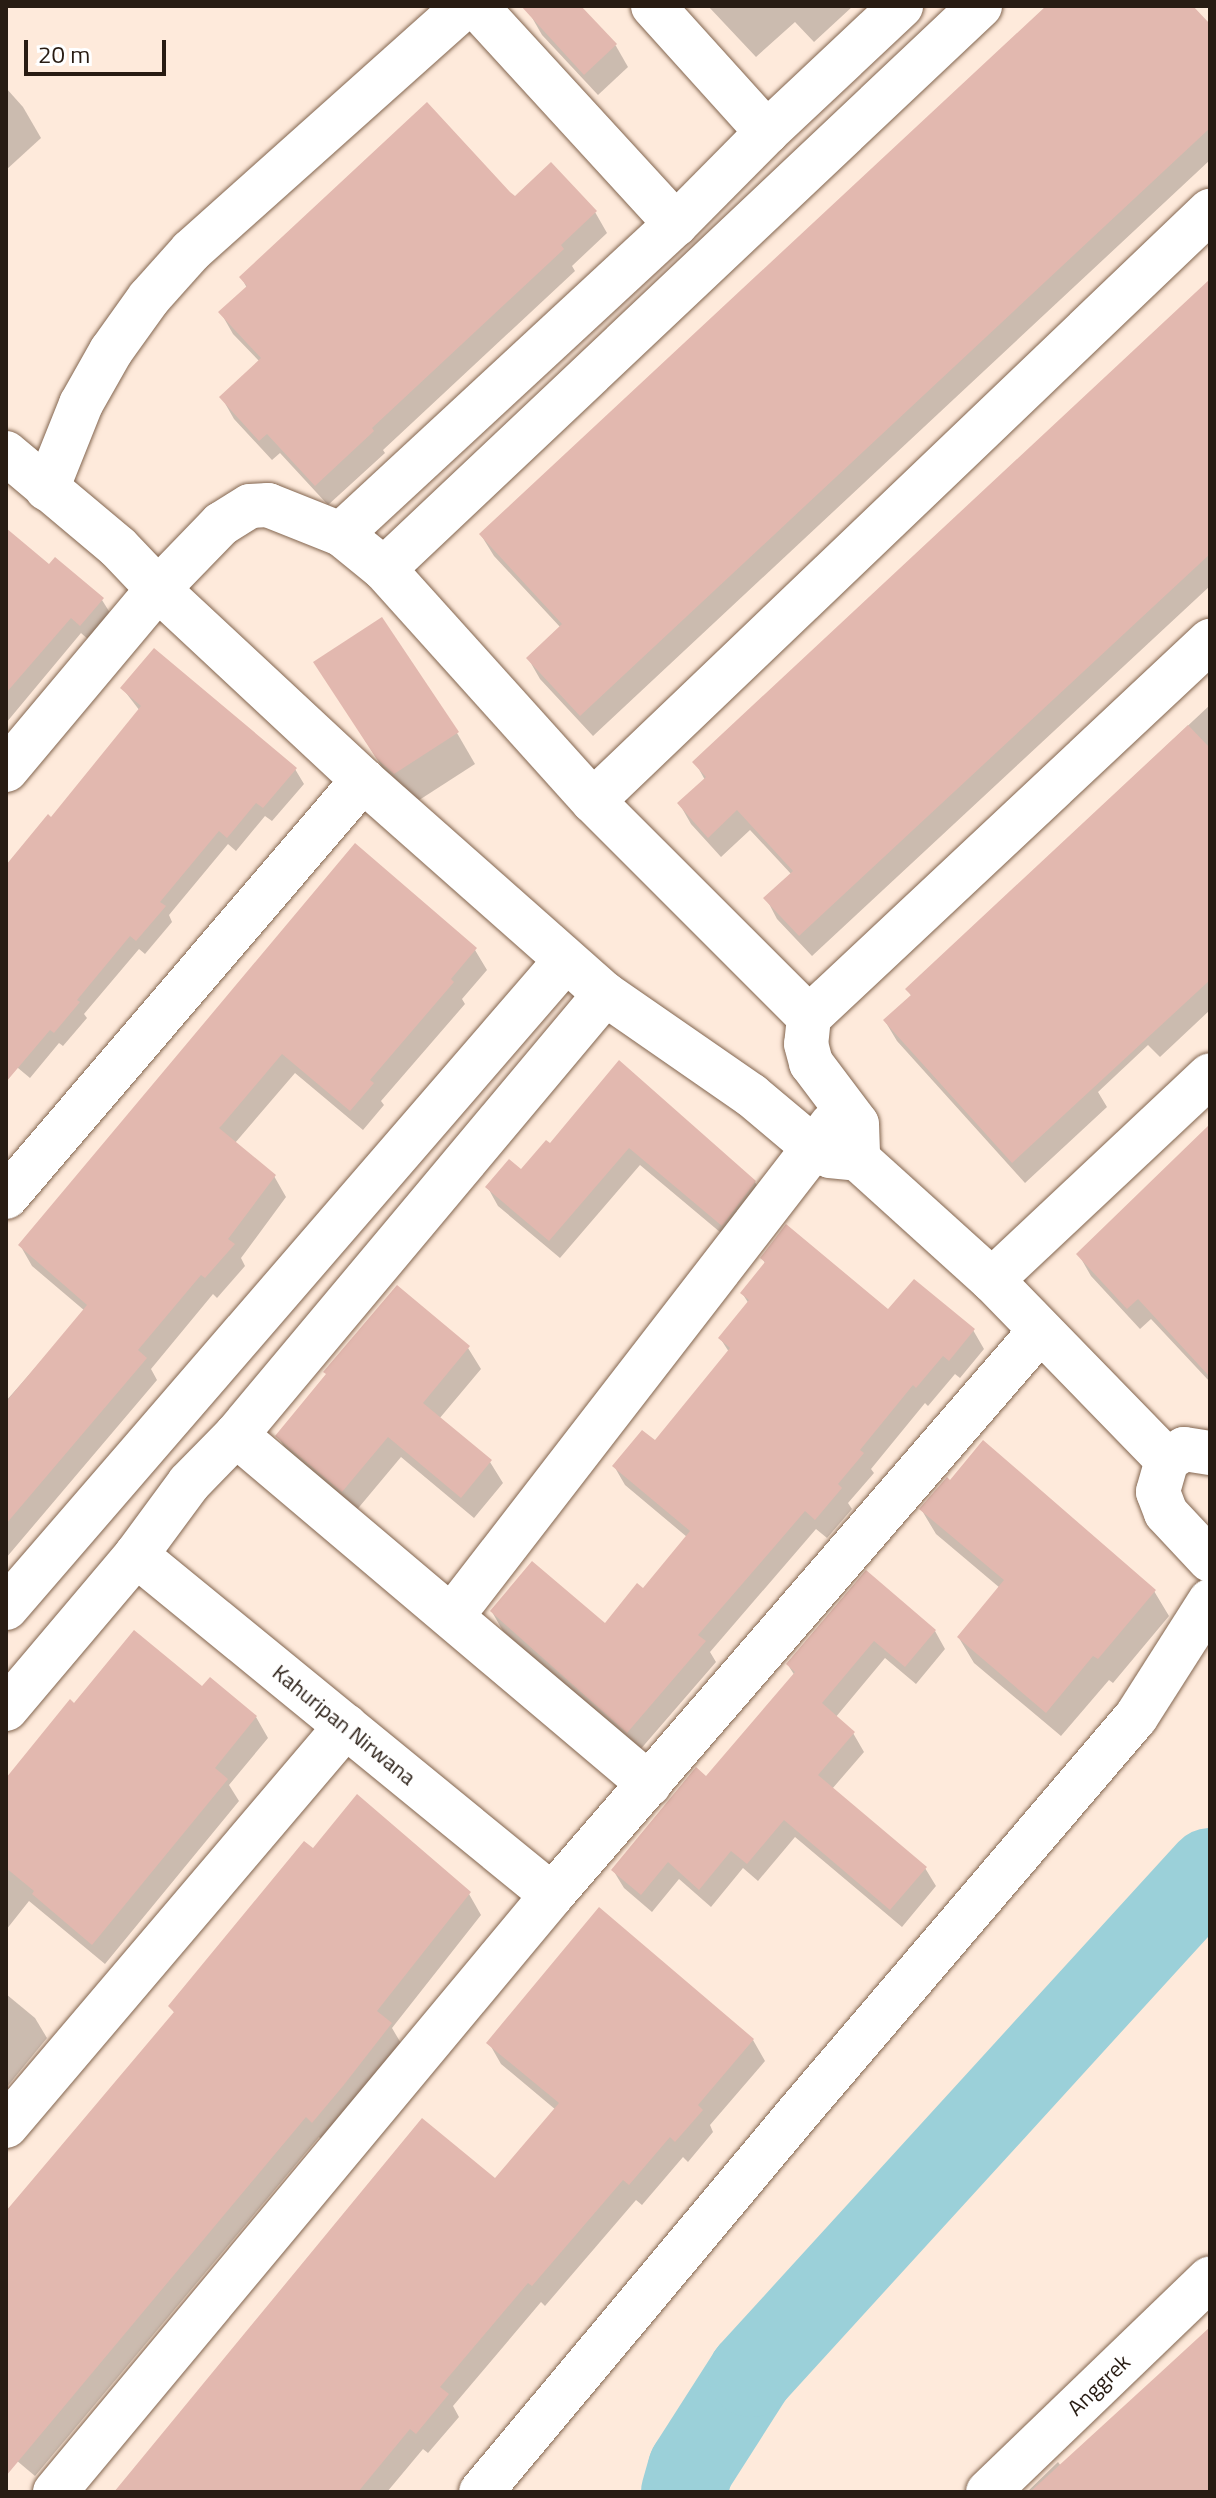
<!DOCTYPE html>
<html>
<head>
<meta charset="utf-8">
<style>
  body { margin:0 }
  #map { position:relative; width:1216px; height:2498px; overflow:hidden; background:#feeadb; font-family:"Titillium Web",sans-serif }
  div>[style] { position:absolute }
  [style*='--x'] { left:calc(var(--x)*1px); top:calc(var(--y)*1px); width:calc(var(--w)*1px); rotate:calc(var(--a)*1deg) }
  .shadow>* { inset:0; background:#0003 }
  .river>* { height:86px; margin:-43px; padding:0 43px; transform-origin:43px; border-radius:43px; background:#9bd0d9 }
  .building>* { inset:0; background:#e2b8af }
  .roads { filter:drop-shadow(0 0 2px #82654f) drop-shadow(0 0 2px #82654f) }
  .minor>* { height:44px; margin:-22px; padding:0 22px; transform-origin:22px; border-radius:22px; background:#fff }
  span { translate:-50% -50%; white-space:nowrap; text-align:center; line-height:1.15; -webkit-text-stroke:7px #fff; paint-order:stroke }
  .street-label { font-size:22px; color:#281c13 }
  .frame { position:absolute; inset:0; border:8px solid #281c13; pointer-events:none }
  .scale { position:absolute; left:24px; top:40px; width:142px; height:36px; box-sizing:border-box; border:4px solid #281c13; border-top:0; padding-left:10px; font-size:24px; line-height:28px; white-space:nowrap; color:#281c13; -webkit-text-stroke:6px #fff; paint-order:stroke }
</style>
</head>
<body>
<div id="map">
  <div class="shadow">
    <i style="clip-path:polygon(539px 6px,579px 6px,616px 46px,628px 67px,598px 95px,542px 35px,530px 14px)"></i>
    <i style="clip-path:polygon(708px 6px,853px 6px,814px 42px,795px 22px,756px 57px)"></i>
    <i style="clip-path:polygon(1049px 6px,1176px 6px,1210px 27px,1210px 160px,593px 736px,540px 679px,528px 658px,561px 628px,494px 556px,481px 535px)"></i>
    <i style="clip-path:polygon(6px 88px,23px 107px,41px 138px,6px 170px)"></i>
    <i style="clip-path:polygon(515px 198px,595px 212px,607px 233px,572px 266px,575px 271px,383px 450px,385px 453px,328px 505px,280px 453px,272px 460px,234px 419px,222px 398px,260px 362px,233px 334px,221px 313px,247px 288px,241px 277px)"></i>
    <i style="clip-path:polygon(1210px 282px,1210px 586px,812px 956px,777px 919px,766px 898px,792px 875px,750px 830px,721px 857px,691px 824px,679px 803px,705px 780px,695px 762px)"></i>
    <i style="clip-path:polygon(49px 567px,102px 600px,112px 616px,90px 641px,81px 633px,6px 723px,6px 579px)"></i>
    <i style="clip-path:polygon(316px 663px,457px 733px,475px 764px,413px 804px,396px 789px)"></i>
    <i style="clip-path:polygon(123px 689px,295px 769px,304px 784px,272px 821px,265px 816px,236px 851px,228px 844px,169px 915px,172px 922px,145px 954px,139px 949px,84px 1014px,87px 1018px,63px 1046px,59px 1043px,30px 1078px,6px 1058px,6px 878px,140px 711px)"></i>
    <i style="clip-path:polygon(1210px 705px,1210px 1010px,1160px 1057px,1148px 1045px,1098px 1092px,1107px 1107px,1025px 1183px,897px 1041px,885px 1021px,912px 997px,907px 989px)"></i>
    <i style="clip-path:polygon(355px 846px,475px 950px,487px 970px,462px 999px,465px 1004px,381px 1101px,384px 1105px,363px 1130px,295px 1073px,235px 1143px,274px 1176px,286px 1197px,241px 1258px,245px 1266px,217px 1298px,213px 1294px,151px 1369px,157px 1380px,6px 1558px,6px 1401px,85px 1311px,32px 1266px,20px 1245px)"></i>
    <i style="clip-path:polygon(619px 1063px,755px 1182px,765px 1200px,733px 1243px,640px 1165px,560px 1258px,498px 1206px,488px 1188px,521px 1171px,550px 1146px)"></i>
    <i style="clip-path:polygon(1210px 1210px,1210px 1382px,1151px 1319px,1140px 1329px,1091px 1276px,1079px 1255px)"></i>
    <i style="clip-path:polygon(762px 1258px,888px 1312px,973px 1330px,984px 1349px,960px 1378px,955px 1374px,928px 1406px,925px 1403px,871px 1469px,874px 1473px,848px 1503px,852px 1509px,827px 1538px,816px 1529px,710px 1652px,716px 1662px,639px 1751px,503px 1631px,492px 1612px,606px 1625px,643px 1591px,687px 1537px,625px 1485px,614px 1466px,655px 1443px,729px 1352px,720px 1338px,749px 1304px,742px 1293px,766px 1265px)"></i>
    <i style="clip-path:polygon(468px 1348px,481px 1369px,439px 1419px,490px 1462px,503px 1483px,474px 1518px,401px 1457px,355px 1512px,290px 1457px,278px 1436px)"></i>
    <i style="clip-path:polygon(921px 1509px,1154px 1591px,1169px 1616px,1113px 1683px,1109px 1680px,1061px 1736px,974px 1663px,959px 1638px,1000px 1588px,936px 1534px)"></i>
    <i style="clip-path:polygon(866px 1573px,935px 1631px,945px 1649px,916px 1684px,885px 1658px,835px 1718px,853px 1733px,864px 1752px,832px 1789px,925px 1868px,936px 1886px,902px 1927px,795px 1837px,758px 1881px,743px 1868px,711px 1907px,679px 1879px,652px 1912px,624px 1888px,613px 1870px,706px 1779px,795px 1676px,788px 1665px)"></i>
    <i style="clip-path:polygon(202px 1689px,256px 1717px,268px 1738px,229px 1785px,239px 1801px,105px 1964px,29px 1901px,6px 1930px,6px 1780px,75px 1705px)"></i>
    <i style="clip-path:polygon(313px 1851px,469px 1894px,481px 1915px,392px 2028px,402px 2045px,325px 2142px,319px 2137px,35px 2476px,16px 2460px,6px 2471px,6px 2214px,175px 2014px,171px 2007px)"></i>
    <i style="clip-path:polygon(6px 1994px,35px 2018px,47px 2038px,6px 2088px)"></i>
    <i style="clip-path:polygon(753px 2040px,765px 2061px,710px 2125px,713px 2132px,688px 2162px,683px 2157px,642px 2205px,636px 2200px,545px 2306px,541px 2302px,453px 2406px,459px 2417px,428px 2453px,423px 2449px,387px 2492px,117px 2492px,495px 2181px,556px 2110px,501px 2064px,489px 2043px)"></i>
    <i style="clip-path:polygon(1210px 2330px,1210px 2492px,1027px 2492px,1058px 2462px,1061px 2466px)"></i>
  </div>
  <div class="river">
    <i style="--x:684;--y:2492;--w:25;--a:-74"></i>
    <i style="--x:691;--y:2468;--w:112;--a:-57.4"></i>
    <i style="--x:751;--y:2374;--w:681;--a:-47.62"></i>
  </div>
  <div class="building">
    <i style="clip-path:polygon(521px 6px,581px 6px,617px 44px,584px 75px)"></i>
    <i style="clip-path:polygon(1046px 6px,1193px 6px,1210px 24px,1210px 128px,580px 716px,526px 658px,562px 624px,479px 534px)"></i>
    <i style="clip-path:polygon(427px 102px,510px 192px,515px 196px,551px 162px,597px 211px,561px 245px,564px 249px,372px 428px,374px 431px,315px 486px,267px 434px,259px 441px,219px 397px,261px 358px,218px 312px,247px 286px,239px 277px)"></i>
    <i style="clip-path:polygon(1210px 279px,1210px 554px,799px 936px,763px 898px,793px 871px,737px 810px,708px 838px,677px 803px,706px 777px,692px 762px)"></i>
    <i style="clip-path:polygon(6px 528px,49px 564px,55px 557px,104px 598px,80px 626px,71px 618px,6px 693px)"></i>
    <i style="clip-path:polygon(382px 617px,459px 732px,394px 774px,376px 758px,313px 662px)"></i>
    <i style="clip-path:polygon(154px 648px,297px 768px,263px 808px,256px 803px,227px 838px,219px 831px,160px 902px,166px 906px,136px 941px,130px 936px,77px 1000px,80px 1002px,54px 1033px,50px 1030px,6px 1082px,6px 865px,48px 814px,51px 817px,141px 706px,120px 688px)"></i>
    <i style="clip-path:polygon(1188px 725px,1210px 748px,1210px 980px,1012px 1163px,883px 1020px,911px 995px,905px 989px)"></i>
    <i style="clip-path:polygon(355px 843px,477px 948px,451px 979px,454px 982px,370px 1080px,374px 1083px,350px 1111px,282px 1054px,222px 1125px,219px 1128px,276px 1175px,228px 1239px,235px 1244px,205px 1278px,201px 1275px,138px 1350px,147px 1358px,6px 1524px,6px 1402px,87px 1305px,18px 1245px)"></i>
    <i style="clip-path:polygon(619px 1060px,756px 1181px,722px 1226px,629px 1148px,549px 1241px,485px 1187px,509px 1159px,521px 1169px,546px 1140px,550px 1143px)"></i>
    <i style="clip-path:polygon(1210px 1124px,1210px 1377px,1138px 1299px,1127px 1309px,1076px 1254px)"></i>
    <i style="clip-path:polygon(786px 1224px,888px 1309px,914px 1279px,975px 1329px,949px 1361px,943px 1356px,916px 1388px,913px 1385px,860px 1450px,864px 1453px,838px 1484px,842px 1488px,815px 1520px,805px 1511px,775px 1546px,698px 1635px,706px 1641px,627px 1733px,490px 1611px,532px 1561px,605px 1623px,637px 1583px,643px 1588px,690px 1531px,612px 1466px,642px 1430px,655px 1440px,730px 1348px,718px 1338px,749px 1300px,740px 1293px,765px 1262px,760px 1258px)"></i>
    <i style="clip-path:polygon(397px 1285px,470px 1346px,423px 1403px,492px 1460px,461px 1498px,388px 1437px,342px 1492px,275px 1436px,326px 1374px,323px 1372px)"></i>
    <i style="clip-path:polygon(983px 1440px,1156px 1590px,1098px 1659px,1093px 1656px,1046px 1713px,957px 1637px,1004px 1580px,919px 1509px,947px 1477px,950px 1480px)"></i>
    <i style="clip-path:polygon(866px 1570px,936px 1630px,905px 1667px,874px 1641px,822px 1703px,855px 1732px,818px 1775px,927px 1867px,890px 1910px,784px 1820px,747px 1864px,731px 1851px,699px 1890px,668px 1862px,641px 1895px,611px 1870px,696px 1767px,706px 1776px,795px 1672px,786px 1664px)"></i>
    <i style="clip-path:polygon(134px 1630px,202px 1686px,210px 1677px,257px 1716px,215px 1768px,228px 1779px,92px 1945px,32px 1894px,34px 1891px,6px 1868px,6px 1778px,70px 1699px,74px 1703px)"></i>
    <i style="clip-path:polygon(357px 1794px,471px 1892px,377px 2011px,392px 2023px,343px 2086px,312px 2123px,306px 2117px,6px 2476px,6px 2211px,174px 2012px,168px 2006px,304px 1841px,313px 1848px)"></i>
    <i style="clip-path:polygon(599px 1907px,754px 2039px,698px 2105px,703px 2110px,675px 2142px,670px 2137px,629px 2185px,623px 2180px,532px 2286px,528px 2283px,440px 2387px,449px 2394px,416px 2434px,410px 2429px,358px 2492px,114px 2492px,422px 2118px,495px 2178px,559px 2103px,486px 2043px)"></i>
    <i style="clip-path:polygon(1210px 2327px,1210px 2492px,1030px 2492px,1160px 2373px)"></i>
  </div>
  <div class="roads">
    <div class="minor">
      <i style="--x:476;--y:6;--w:296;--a:47.5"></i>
      <i style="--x:653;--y:6;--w:170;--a:47.9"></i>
      <i style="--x:6;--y:453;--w:146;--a:40"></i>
      <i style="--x:118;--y:547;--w:58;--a:46.4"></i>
      <i style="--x:158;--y:589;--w:280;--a:43"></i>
      <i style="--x:363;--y:780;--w:323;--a:41.5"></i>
      <i style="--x:605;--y:994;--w:178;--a:34.7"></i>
      <i style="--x:751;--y:1095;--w:81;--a:40"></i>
      <i style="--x:813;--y:1147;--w:19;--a:28"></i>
      <i style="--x:830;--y:1156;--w:28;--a:6"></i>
      <i style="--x:858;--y:1159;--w:181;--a:42.1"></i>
      <i style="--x:992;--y:1280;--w:251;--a:45.8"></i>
      <i style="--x:47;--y:489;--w:92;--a:-68.2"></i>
      <i style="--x:81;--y:404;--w:61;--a:-60.5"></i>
      <i style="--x:111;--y:351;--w:65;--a:-54.4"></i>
      <i style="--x:149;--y:298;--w:63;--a:-48.2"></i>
      <i style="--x:191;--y:251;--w:368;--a:-41.8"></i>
      <i style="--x:341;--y:534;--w:456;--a:-42.8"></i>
      <i style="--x:676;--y:224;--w:129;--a:-45.3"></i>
      <i style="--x:767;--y:132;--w:184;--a:-43.2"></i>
      <i style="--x:384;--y:569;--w:820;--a:-43.37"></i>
      <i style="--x:6;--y:770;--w:236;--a:-50"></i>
      <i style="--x:158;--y:589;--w:91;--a:-45.9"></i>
      <i style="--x:221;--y:524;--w:34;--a:-32"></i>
      <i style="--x:250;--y:506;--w:18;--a:-3"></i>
      <i style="--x:268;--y:505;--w:79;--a:21.7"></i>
      <i style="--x:341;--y:534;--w:55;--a:39.1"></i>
      <i style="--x:384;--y:569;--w:312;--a:48"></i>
      <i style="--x:593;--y:801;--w:305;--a:45"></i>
      <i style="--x:809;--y:1017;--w:27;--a:96"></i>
      <i style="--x:806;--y:1044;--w:20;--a:75"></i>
      <i style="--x:811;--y:1063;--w:76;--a:53"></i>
      <i style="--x:857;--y:1124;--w:35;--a:88"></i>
      <i style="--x:593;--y:801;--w:854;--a:-43.72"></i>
      <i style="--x:809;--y:1017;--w:550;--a:-43.16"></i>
      <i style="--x:6;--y:1197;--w:549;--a:-49.43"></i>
      <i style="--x:992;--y:1280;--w:299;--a:-43.2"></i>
      <i style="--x:236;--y:1435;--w:541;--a:40.2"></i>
      <i style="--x:1210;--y:1453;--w:26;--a:-171"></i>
      <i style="--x:1184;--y:1449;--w:20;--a:147"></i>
      <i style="--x:1167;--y:1460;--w:33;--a:106"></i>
      <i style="--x:1158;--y:1492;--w:22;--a:69"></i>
      <i style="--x:1166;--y:1513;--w:64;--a:46.9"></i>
      <i style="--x:136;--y:1555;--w:537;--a:39.26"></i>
      <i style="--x:6;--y:1608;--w:855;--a:-49.17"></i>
      <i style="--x:452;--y:1616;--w:622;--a:-52.32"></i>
      <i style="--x:6;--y:1709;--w:202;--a:-49.8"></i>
      <i style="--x:136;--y:1555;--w:89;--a:-53.6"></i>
      <i style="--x:189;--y:1483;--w:67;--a:-45.6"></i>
      <i style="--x:236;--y:1435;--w:575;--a:-50.08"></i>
      <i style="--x:6;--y:2126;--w:525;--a:-49.64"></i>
      <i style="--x:55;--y:2492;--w:777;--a:-50.22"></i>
      <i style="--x:552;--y:1895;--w:746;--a:-49.13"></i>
      <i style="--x:481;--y:2492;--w:493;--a:-50.1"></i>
      <i style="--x:797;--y:2114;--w:522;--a:-49.51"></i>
      <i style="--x:1136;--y:1717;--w:138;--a:-57.5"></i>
      <i style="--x:988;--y:2492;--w:308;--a:-43.9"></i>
    </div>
  </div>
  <div class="street-label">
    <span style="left:344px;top:1725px;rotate:39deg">Kahuripan Nirwana</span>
    <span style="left:1099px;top:2385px;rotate:-44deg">Anggrek</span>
  </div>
  <div class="frame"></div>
  <div class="scale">20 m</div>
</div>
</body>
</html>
